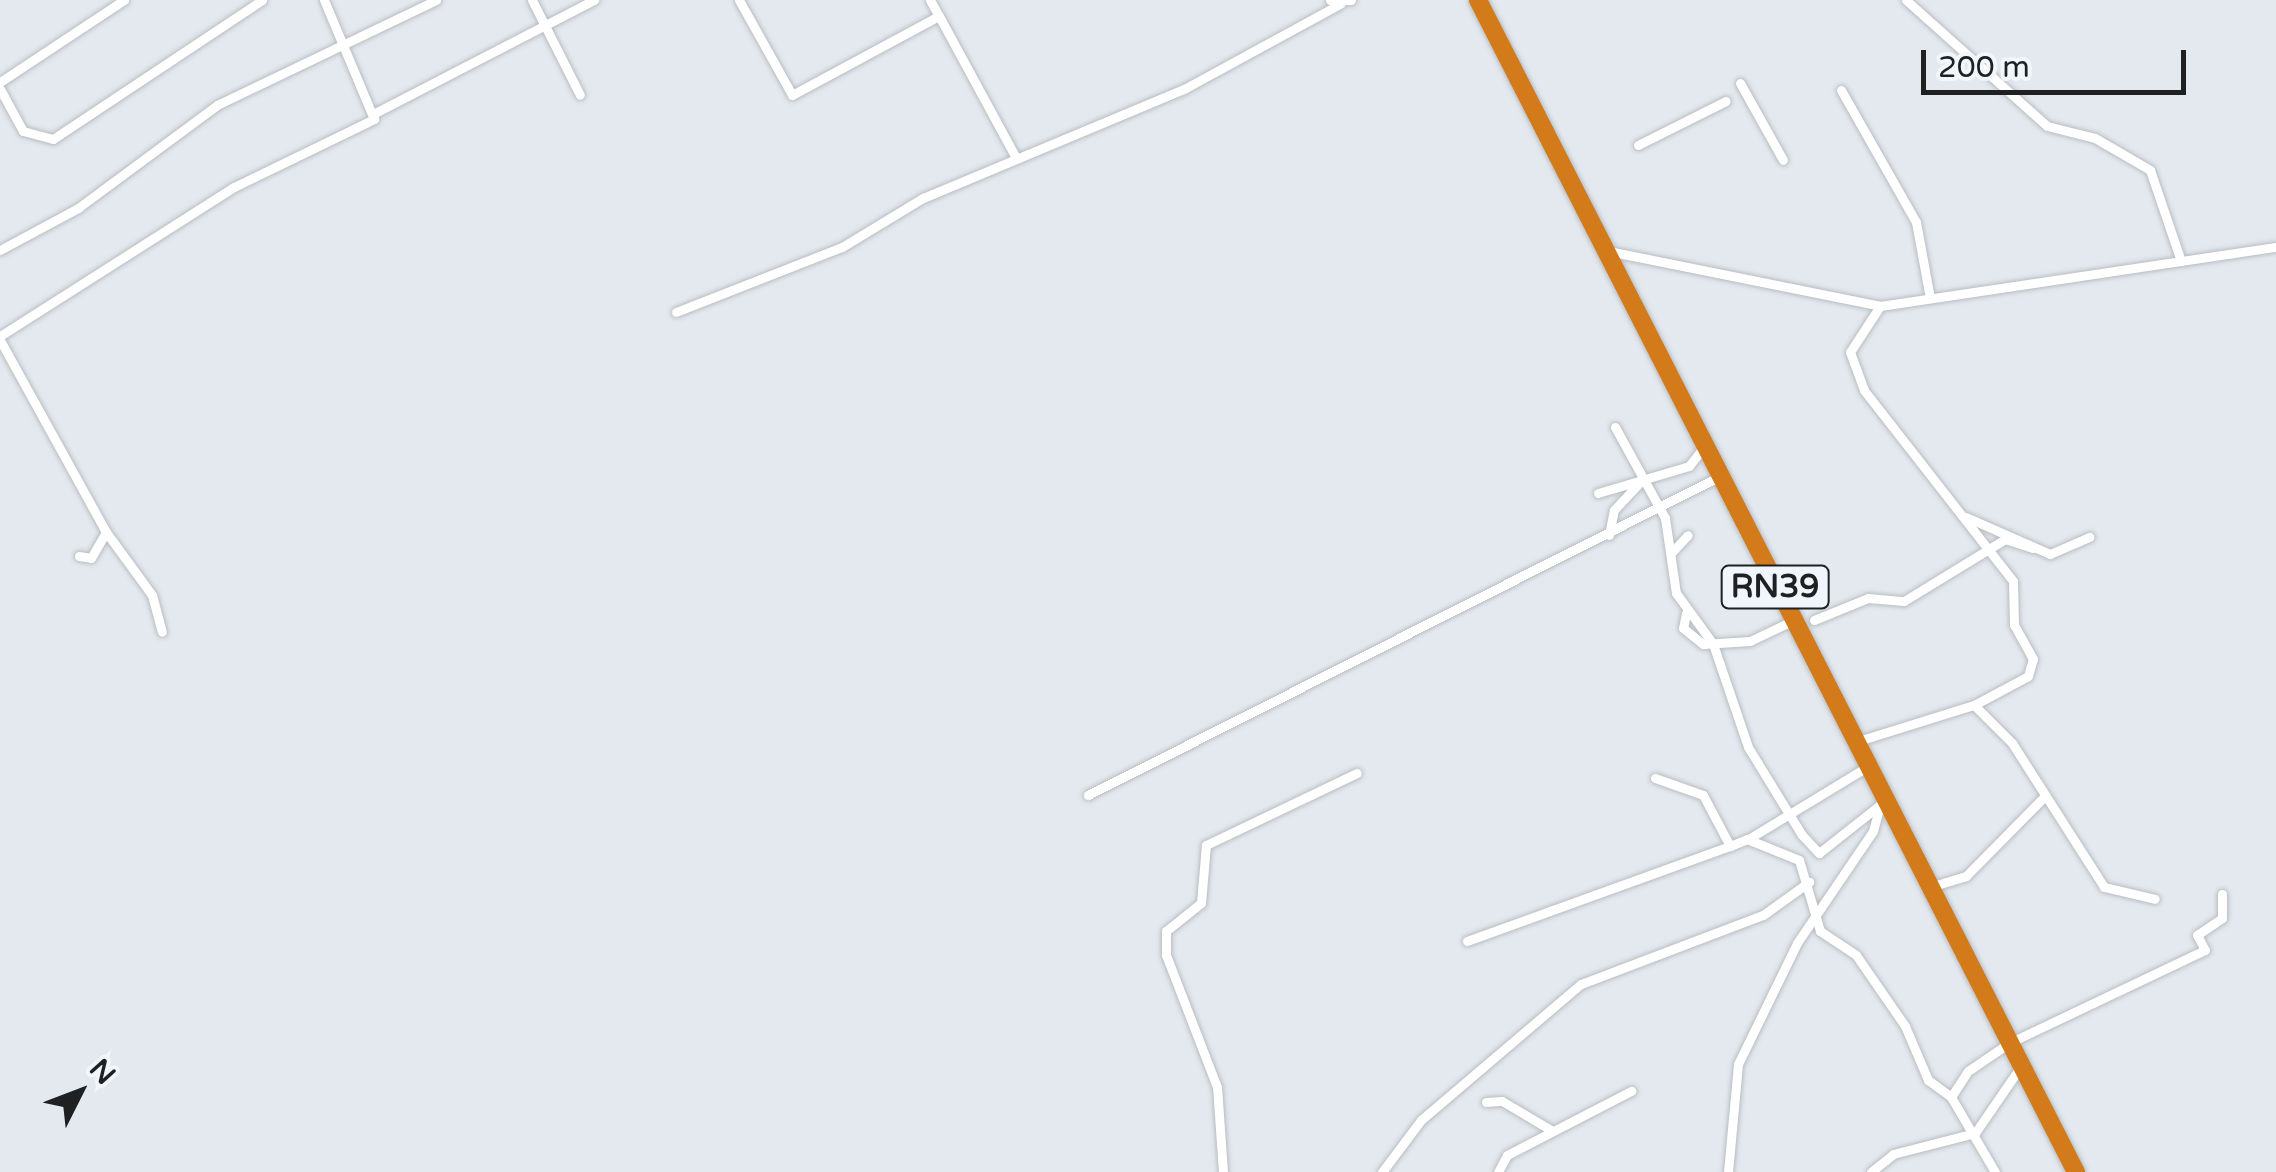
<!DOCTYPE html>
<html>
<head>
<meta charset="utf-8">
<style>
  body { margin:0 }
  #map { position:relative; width:2276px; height:1172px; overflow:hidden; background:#e3e9ee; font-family:"Varela Round",sans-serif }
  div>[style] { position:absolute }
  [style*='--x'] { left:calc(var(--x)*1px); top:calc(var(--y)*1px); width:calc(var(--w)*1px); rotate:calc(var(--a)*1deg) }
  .roads { filter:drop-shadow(0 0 2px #b8bdc2) drop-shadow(0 0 2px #b8bdc2) }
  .street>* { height:9px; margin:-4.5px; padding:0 4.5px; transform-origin:4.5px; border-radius:4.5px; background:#fff }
  .highway>* { height:18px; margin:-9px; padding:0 9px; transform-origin:9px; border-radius:9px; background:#d37b1b }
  span { translate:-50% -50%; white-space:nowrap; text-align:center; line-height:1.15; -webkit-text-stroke:9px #f0f6fb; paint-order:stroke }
  .shield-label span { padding:2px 8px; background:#f0f6fb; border:2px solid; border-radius:8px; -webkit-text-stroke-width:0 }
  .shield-label { font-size:32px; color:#1e2022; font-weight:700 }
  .north { position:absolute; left:30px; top:1042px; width:100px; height:100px; -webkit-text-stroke:8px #f0f6fb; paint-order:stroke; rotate:48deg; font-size:28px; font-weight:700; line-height:40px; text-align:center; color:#1e2022 }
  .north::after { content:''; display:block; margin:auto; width:35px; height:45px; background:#1e2022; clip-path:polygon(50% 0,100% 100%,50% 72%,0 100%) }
  .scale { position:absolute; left:1921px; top:50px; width:265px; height:45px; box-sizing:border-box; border:5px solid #1e2022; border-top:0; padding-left:12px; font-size:30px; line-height:35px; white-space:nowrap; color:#1e2022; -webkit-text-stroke:8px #f0f6fb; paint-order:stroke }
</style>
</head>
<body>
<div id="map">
  <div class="roads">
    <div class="street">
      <i style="--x:532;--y:0;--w:106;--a:63.2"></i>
      <i style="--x:739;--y:0;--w:109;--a:60.8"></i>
      <i style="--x:792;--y:95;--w:167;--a:-28.3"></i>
      <i style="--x:939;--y:16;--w:162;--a:61.5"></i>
      <i style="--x:930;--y:0;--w:18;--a:61"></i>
      <i style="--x:1330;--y:0;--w:21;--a:0"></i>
      <i style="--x:1906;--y:0;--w:189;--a:41.8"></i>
      <i style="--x:2047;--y:126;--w:49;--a:14"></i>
      <i style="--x:2095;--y:138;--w:64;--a:30.2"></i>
      <i style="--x:2150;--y:170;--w:96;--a:71.2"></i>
      <i style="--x:0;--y:82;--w:149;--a:-33.5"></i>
      <i style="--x:1740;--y:83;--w:88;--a:60.8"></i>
      <i style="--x:0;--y:89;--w:48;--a:61.3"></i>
      <i style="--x:23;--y:131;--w:31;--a:15"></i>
      <i style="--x:53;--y:139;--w:251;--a:-33.6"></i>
      <i style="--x:1841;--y:90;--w:152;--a:60.4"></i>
      <i style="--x:1916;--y:222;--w:77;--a:79.6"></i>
      <i style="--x:373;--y:114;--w:249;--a:-27.3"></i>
      <i style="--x:1638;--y:145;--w:98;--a:-26.6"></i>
      <i style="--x:0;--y:250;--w:89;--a:-28.3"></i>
      <i style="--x:78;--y:208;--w:173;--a:-36.5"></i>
      <i style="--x:217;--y:105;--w:243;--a:-25.6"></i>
      <i style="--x:1608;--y:251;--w:278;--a:11.4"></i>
      <i style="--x:1880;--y:306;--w:400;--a:-8.5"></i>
      <i style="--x:676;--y:312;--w:178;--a:-21.4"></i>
      <i style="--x:842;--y:247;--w:95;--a:-31.2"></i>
      <i style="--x:923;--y:198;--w:283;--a:-22.7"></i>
      <i style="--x:1184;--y:89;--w:178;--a:-28.6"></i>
      <i style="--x:0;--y:336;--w:277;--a:-32.5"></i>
      <i style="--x:234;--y:187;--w:156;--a:-25.9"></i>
      <i style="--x:374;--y:119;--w:129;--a:-112.8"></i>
      <i style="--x:0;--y:340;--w:219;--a:61.1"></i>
      <i style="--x:106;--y:532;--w:78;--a:53.9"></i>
      <i style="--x:152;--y:595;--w:38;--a:75"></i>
      <i style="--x:1615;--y:427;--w:104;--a:61.2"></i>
      <i style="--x:1665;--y:518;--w:76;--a:81.7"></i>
      <i style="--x:1676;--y:593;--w:63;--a:54"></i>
      <i style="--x:1713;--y:644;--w:109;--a:71.2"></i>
      <i style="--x:1748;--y:747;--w:103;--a:58.5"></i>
      <i style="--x:1802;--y:835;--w:25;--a:47"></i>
      <i style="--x:1819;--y:853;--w:79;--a:-38.3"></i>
      <i style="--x:1598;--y:493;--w:95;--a:-16.5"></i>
      <i style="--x:1689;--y:466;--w:24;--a:-52"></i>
      <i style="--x:1966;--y:517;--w:92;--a:23.8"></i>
      <i style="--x:2050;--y:554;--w:43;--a:-23.6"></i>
      <i style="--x:1609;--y:535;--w:25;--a:-79"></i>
      <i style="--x:1614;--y:510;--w:37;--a:-47"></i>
      <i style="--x:1672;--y:552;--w:23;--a:-47"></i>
      <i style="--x:79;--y:556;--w:12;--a:9"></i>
      <i style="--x:91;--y:558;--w:30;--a:-60"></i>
      <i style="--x:1686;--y:613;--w:15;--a:101"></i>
      <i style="--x:1683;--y:628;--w:26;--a:39"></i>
      <i style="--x:1703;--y:644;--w:47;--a:-3.7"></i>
      <i style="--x:1750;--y:641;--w:47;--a:-25.5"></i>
      <i style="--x:1814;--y:620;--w:58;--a:-22.2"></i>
      <i style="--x:1868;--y:598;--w:36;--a:5"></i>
      <i style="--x:1904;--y:601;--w:119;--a:-31.5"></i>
      <i style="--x:2005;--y:539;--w:29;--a:18"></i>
      <i style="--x:1974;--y:705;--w:54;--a:45"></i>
      <i style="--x:2012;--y:743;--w:171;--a:57.4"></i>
      <i style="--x:2104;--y:887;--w:52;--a:13.2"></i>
      <i style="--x:1855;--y:742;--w:125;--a:-17.3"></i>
      <i style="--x:1974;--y:705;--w:61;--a:-28.2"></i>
      <i style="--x:2028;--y:676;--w:18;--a:-74"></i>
      <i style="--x:2033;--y:659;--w:39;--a:-119"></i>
      <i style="--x:2014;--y:625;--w:44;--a:-91.3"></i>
      <i style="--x:2013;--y:581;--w:242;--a:-128"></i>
      <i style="--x:1864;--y:390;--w:40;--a:-110.2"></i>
      <i style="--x:1850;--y:352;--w:55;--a:-56.9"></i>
      <i style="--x:1655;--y:778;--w:51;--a:19.5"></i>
      <i style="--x:1703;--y:795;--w:58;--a:62.1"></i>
      <i style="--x:1730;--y:846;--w:18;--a:-22"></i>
      <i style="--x:1747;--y:839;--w:56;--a:22"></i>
      <i style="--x:1799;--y:860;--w:74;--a:73.5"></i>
      <i style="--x:1820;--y:931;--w:43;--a:33.7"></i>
      <i style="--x:1856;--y:955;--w:86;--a:55.4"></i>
      <i style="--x:1905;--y:1026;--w:59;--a:66.9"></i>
      <i style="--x:1928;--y:1080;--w:29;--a:36"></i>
      <i style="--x:1951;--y:1097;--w:31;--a:-57"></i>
      <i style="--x:1968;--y:1071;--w:50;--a:-34.3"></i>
      <i style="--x:2009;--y:1043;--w:217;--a:-25.4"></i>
      <i style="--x:2205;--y:950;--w:17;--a:-118"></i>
      <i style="--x:2197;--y:935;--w:30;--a:-34"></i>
      <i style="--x:2222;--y:918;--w:24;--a:-90"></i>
      <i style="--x:1088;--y:795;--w:708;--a:-26.78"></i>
      <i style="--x:1750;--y:838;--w:135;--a:-31.3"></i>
      <i style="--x:1930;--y:887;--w:38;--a:-17"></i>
      <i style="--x:1966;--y:876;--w:111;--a:-45.4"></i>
      <i style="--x:1467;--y:941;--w:280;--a:-19.9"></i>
      <i style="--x:1951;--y:1097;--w:87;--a:59.6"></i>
      <i style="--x:1486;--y:1102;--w:16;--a:-4"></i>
      <i style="--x:1502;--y:1101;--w:57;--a:30.6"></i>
      <i style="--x:1223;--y:1172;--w:85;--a:-94"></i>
      <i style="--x:1217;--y:1087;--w:142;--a:-111.1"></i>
      <i style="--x:1166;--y:955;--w:24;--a:-90"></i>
      <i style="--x:1166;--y:931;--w:45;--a:-38.7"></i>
      <i style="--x:1201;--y:903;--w:58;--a:-85.1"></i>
      <i style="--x:1206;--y:845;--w:167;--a:-25.5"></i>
      <i style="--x:1382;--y:1172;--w:65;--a:-53.1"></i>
      <i style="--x:1421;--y:1120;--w:210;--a:-40.4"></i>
      <i style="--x:1581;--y:984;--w:195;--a:-20.8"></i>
      <i style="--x:1763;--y:915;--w:57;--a:-35.7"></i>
      <i style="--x:1498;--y:1172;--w:19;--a:-62"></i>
      <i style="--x:1507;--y:1155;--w:140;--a:-27.3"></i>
      <i style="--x:1728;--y:1172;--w:108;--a:-84.7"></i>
      <i style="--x:1738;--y:1064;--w:135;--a:-64"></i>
      <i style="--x:1797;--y:943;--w:135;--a:-55.8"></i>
      <i style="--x:1873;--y:831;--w:27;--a:-75"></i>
      <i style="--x:1871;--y:1172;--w:28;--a:-39"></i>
      <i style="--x:1893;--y:1154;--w:85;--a:-14.4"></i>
      <i style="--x:1975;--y:1133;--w:81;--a:-55.5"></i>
    </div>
    <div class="highway">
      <i style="--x:1478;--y:0;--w:1316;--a:62.97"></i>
    </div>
  </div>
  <div class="shield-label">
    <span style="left:1775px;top:587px">RN39</span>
  </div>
  <div class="north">N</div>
  <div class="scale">200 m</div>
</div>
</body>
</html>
